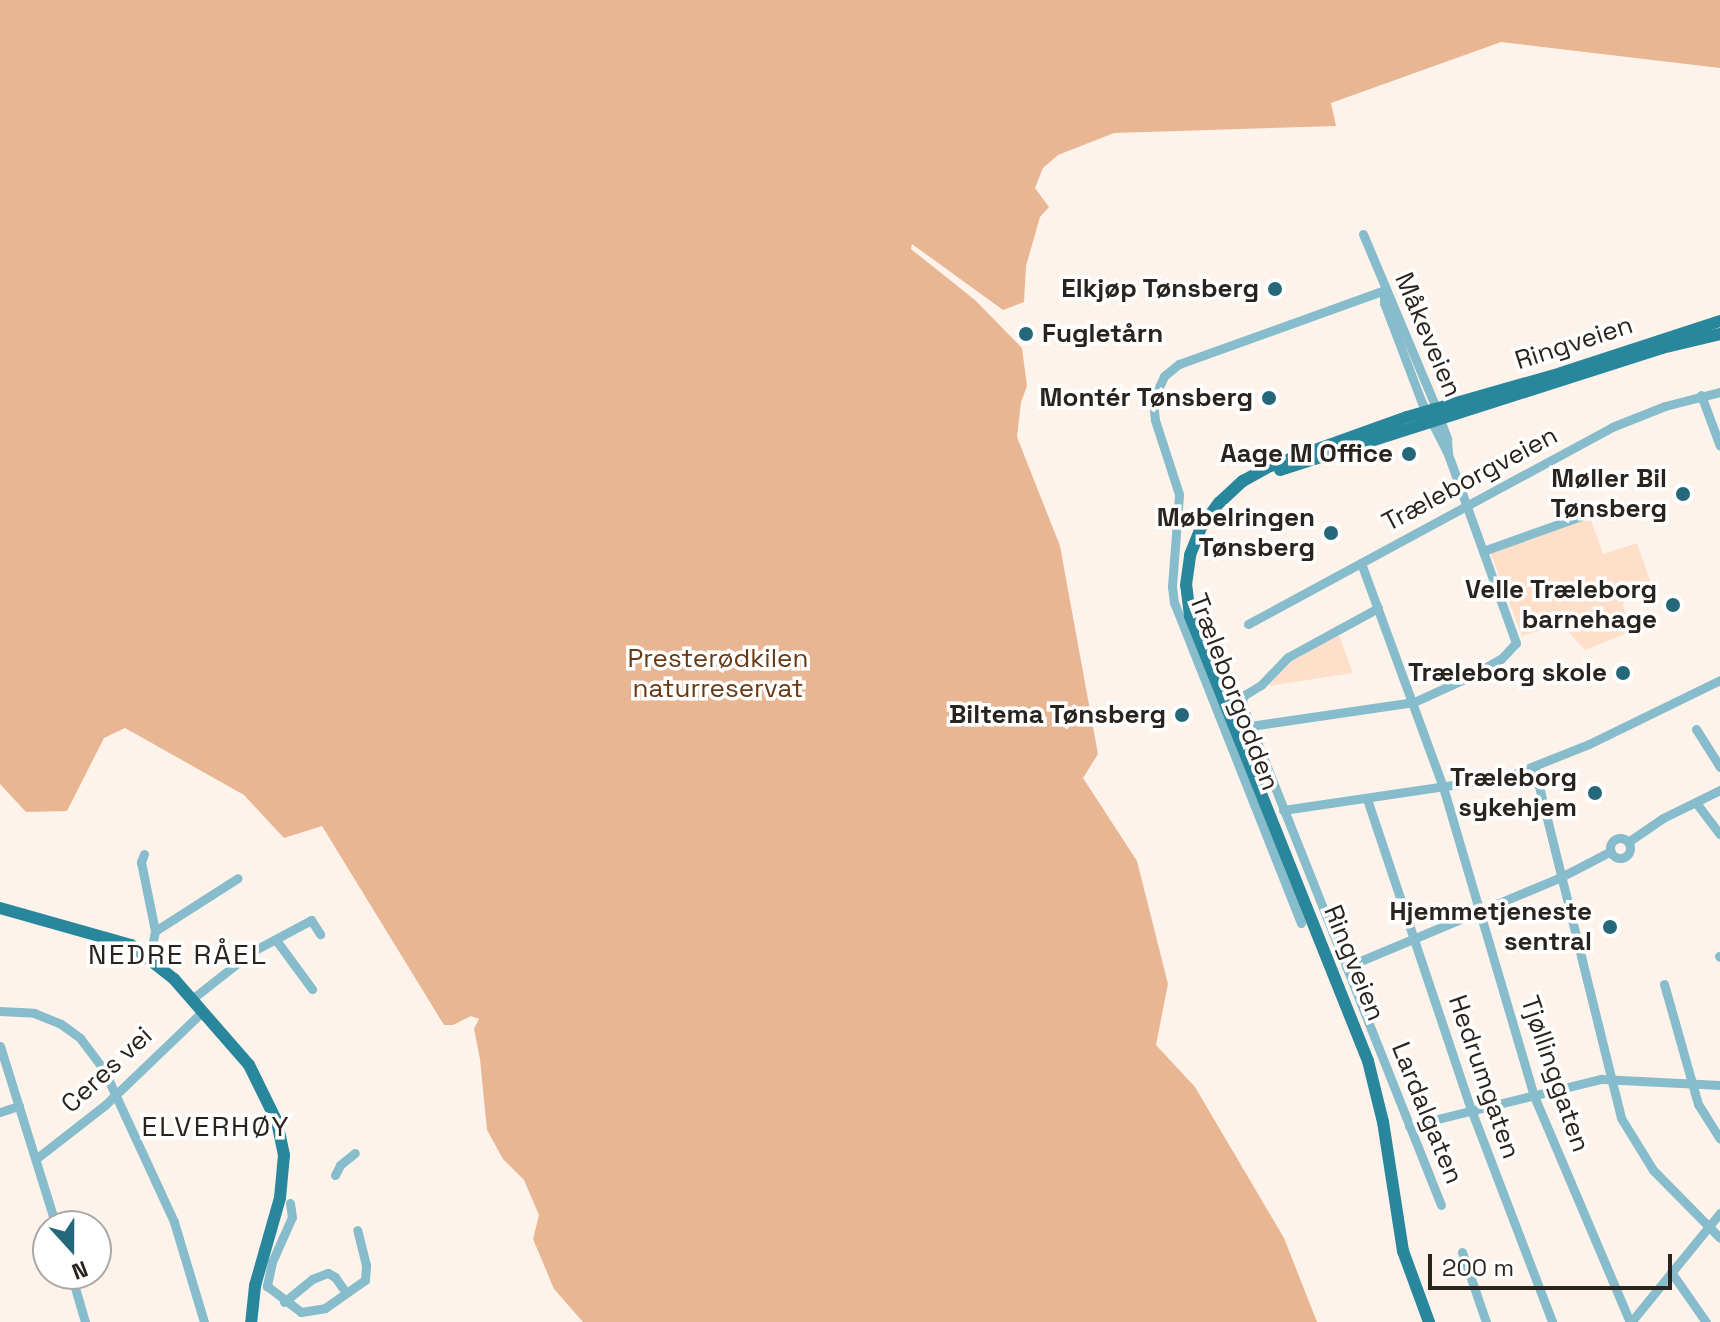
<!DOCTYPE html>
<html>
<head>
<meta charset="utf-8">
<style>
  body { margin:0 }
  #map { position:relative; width:1720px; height:1322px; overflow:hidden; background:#fef3eb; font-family:"Space Grotesk",sans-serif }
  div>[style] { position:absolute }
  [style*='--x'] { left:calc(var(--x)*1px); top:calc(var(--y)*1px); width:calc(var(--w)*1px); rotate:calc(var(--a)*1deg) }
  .green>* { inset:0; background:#fedfca }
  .water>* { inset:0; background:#e8b693 }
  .minor>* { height:9px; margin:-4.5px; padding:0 4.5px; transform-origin:4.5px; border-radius:4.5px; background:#86bccb }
  .minor>.ring { margin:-4.5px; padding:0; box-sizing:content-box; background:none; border:9px solid #86bccb; border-radius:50% }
  .major>* { height:12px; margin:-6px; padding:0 6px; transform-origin:6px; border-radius:6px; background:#28879d }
  .dots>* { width:22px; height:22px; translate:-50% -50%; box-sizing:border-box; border:4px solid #fff; border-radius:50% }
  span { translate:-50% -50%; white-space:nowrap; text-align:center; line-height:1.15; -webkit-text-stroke:7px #fff; paint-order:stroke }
  .poi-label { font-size:26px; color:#2a241f; font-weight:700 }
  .right { translate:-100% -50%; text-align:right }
  .left { translate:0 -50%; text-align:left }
  .street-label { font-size:26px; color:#2a241f }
  .park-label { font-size:26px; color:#683912 }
  .neighbourhood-label { font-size:28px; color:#2a241f; letter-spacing:2px }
  .north { position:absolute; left:32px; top:1210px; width:80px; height:80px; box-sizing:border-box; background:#fff; border:2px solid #aaa7a5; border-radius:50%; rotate:159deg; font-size:22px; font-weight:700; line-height:32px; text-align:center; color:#2a241f }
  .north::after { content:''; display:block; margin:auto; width:28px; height:36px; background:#246879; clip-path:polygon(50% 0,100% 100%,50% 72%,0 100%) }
  .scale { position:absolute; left:1428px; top:1254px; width:244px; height:36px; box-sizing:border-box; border:4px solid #2a241f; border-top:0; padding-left:10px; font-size:24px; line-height:28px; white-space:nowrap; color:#2a241f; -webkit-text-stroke:6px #fff; paint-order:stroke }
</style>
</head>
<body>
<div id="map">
  <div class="green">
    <i style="clip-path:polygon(1590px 517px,1603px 554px,1637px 543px,1652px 586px,1628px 594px,1623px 605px,1630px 632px,1585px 650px,1561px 624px,1522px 636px,1490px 552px)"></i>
    <i style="clip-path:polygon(1339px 635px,1353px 673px,1268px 686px,1292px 661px)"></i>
  </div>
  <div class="water">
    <i style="clip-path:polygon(0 0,1720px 0,1720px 68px,1501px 42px,1331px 103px,1336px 126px,1114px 133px,1058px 155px,1043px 168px,1035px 188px,1049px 207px,1040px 217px,1026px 266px,1024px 302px,1003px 310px,912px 244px,911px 249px,975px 300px,1022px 348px,1027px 386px,1021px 402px,1017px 437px,1060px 546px,1098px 754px,1083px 778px,1137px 861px,1168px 984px,1156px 1045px,1195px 1087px,1284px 1238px,1317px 1322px,583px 1322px,554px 1289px,533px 1239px,539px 1215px,524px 1180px,503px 1159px,487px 1130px,480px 1059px,474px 1029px,479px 1019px,471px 1016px,453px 1025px,444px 1025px,322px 826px,284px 838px,244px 795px,125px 728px,104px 738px,67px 811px,26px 812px,0 784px)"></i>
  </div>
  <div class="minor">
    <i style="--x:1363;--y:234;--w:189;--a:67.2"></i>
    <i style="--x:1436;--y:408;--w:33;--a:70"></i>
    <i style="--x:1447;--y:439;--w:15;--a:86"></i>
    <i style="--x:1701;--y:395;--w:54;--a:69.6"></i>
    <i style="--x:1483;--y:551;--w:140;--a:-19.6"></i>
    <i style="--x:1361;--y:563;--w:239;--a:69.9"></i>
    <i style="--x:1443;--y:787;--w:322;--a:73.6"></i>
    <i style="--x:1534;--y:1096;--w:246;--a:67"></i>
    <i style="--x:1378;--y:608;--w:102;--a:151.4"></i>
    <i style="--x:1288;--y:657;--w:39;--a:134"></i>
    <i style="--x:1261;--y:685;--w:21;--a:149"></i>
    <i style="--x:1243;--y:696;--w:8;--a:97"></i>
    <i style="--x:1242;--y:704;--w:539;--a:68.34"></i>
    <i style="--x:1248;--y:624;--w:414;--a:-28.4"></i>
    <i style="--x:1612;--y:427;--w:57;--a:-21.6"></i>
    <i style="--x:1665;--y:406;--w:57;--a:-14.3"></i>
    <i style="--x:1250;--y:726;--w:166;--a:-8.3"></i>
    <i style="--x:1414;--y:702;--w:63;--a:-24.5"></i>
    <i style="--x:1471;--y:676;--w:34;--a:-30"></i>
    <i style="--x:1501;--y:659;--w:22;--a:-47"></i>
    <i style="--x:1516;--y:643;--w:201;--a:-109.8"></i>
    <i style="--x:1448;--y:454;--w:57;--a:-117"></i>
    <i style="--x:1422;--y:403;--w:107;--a:-110.8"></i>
    <i style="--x:1384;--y:303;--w:13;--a:-90"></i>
    <i style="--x:1696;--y:729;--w:45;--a:57.7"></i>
    <i style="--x:1534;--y:766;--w:363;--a:76.1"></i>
    <i style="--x:1621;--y:1118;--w:61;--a:58.4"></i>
    <i style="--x:1653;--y:1170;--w:95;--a:45.4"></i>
    <i style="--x:1367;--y:799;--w:330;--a:71.5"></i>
    <i style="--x:1472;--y:1112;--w:225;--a:69.1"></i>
    <i style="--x:1697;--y:804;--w:38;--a:53"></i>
    <i style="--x:1283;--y:810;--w:225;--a:-8.4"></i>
    <i style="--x:1506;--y:777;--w:89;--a:-21.7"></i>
    <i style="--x:1589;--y:744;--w:146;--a:-26"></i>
    <i class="ring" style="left:1610px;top:838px;width:11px;height:11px"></i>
    <i style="--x:1628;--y:842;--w:42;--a:-34.4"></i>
    <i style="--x:1663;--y:818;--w:64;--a:-26.2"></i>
    <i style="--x:144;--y:854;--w:9;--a:111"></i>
    <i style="--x:141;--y:862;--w:70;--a:78.5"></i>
    <i style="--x:155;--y:931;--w:26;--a:101"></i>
    <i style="--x:1301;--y:923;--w:344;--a:-111.6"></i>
    <i style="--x:1174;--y:603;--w:17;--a:-97"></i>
    <i style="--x:1172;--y:586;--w:92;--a:-85.6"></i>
    <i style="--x:1179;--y:494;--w:78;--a:-108"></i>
    <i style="--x:1155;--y:420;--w:20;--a:-96"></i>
    <i style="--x:1153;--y:400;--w:26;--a:-65"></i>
    <i style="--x:1164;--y:376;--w:19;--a:-39"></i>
    <i style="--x:1179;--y:364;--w:218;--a:-19.8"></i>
    <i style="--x:155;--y:931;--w:98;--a:-32.6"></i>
    <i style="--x:276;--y:940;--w:61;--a:53.7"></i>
    <i style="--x:1719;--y:956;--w:1;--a:45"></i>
    <i style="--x:1346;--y:967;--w:233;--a:-22.7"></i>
    <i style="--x:1561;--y:877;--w:56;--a:-27.5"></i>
    <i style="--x:1664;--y:984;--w:125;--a:74.2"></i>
    <i style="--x:1698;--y:1104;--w:41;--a:57.8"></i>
    <i style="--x:192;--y:999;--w:78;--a:-38.2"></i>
    <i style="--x:253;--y:951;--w:66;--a:-28.1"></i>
    <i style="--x:311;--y:920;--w:17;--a:57"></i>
    <i style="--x:0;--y:1011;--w:34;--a:3"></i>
    <i style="--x:34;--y:1013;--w:29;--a:22"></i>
    <i style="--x:61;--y:1024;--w:24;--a:36"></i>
    <i style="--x:80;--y:1038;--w:38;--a:53"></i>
    <i style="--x:103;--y:1068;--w:170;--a:65.2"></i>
    <i style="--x:174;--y:1222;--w:104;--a:73.3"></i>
    <i style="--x:0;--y:1046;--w:189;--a:72.7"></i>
    <i style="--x:0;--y:1112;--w:20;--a:-18"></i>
    <i style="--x:1409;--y:1126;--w:198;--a:-13.8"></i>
    <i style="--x:1601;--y:1079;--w:119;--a:2.9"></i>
    <i style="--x:37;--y:1158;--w:86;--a:-37.9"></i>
    <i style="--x:105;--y:1105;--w:136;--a:-43.8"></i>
    <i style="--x:335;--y:1175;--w:11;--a:-63"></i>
    <i style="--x:340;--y:1165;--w:19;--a:-39"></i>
    <i style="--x:290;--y:1203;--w:14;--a:82"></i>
    <i style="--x:292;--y:1217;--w:49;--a:114"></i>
    <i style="--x:272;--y:1262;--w:25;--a:102"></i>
    <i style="--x:267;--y:1286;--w:43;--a:37.4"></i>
    <i style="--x:301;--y:1312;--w:24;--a:-9"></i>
    <i style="--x:325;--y:1308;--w:49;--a:-35"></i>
    <i style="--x:365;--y:1280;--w:15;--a:-86"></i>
    <i style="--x:366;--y:1265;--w:36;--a:-104"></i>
    <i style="--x:1462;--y:1252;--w:74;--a:71.1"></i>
    <i style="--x:1671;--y:1272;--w:61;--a:55"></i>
    <i style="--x:71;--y:1274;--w:50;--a:73.7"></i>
    <i style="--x:284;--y:1302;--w:36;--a:-39"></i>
    <i style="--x:312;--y:1279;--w:17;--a:-21"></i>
    <i style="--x:328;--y:1273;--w:8;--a:30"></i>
    <i style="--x:335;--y:1277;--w:19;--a:55"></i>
    <i style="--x:1631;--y:1322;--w:141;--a:-50.8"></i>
  </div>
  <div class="major">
    <i style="--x:1280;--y:470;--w:401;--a:-17.7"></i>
    <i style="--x:1662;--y:348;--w:60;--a:-13.6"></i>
    <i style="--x:0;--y:908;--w:136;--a:15.8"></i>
    <i style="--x:131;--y:945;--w:55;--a:38.3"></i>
    <i style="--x:174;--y:979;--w:114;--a:48.9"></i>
    <i style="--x:249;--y:1065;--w:64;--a:63.8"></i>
    <i style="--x:277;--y:1122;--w:34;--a:78"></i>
    <i style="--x:284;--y:1155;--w:43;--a:95.3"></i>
    <i style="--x:280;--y:1198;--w:91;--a:105.9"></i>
    <i style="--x:255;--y:1286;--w:36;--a:96"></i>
    <i style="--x:1429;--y:1322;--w:76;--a:-110.1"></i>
    <i style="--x:1403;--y:1251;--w:131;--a:-98.8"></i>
    <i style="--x:1383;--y:1122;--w:63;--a:-103.8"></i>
    <i style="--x:1368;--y:1061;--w:479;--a:-111.8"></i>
    <i style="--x:1190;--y:616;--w:31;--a:-97"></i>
    <i style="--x:1186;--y:585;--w:30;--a:-82"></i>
    <i style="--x:1190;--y:555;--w:31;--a:-68"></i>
    <i style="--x:1202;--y:526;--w:29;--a:-54"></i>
    <i style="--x:1219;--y:503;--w:33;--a:-43"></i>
    <i style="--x:1243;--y:481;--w:31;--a:-29"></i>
    <i style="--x:1270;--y:466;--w:145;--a:-19.7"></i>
    <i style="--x:1407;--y:417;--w:160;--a:-15.9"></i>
    <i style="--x:1561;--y:373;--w:167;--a:-18.1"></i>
  </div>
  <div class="dots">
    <i style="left:1275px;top:289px;background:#246879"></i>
    <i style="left:1026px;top:334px;background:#246879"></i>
    <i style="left:1269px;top:398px;background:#246879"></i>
    <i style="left:1409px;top:454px;background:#246879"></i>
    <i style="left:1683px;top:494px;background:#246879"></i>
    <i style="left:1331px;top:533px;background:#246879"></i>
    <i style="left:1673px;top:605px;background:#246879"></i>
    <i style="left:1623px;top:673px;background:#246879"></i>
    <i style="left:1182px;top:715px;background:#246879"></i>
    <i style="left:1595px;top:793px;background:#246879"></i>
    <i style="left:1610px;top:927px;background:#246879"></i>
  </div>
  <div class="poi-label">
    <span class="right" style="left:1259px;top:289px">Elkjøp Tønsberg</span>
    <span class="left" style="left:1042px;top:334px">Fugletårn</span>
    <span class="right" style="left:1253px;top:398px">Montér Tønsberg</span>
    <span class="right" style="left:1393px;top:454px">Aage M Office</span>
    <span class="right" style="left:1667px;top:494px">Møller Bil<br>Tønsberg</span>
    <span class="right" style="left:1315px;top:533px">Møbelringen<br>Tønsberg</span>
    <span class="right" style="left:1657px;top:605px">Velle Træleborg<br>barnehage</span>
    <span class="right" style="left:1607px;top:673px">Træleborg skole</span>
    <span class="right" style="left:1166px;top:715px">Biltema Tønsberg</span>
    <span class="right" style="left:1577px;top:793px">Træleborg<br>sykehjem</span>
    <span class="right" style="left:1592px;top:927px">Hjemmetjeneste<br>sentral</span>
  </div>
  <div class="street-label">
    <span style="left:1428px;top:335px;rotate:67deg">Måkeveien</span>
    <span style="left:1574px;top:343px;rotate:-18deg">Ringveien</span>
    <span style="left:1470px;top:479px;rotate:-28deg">Træleborgveien</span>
    <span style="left:1234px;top:692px;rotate:69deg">Træleborgodden</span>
    <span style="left:1354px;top:963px;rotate:68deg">Ringveien</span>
    <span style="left:107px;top:1070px;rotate:-43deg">Ceres vei</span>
    <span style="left:1555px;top:1074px;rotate:71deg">Tjøllinggaten</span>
    <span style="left:1484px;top:1077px;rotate:71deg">Hedrumgaten</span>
    <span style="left:1427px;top:1113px;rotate:68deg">Lardalgaten</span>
  </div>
  <div class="park-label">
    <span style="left:718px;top:674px">Presterødkilen<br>naturreservat</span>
  </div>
  <div class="neighbourhood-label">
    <span style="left:178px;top:954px">NEDRE RÅEL</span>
    <span style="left:216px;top:1126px">ELVERHØY</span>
  </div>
  <div class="north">N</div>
  <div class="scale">200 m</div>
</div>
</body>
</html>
